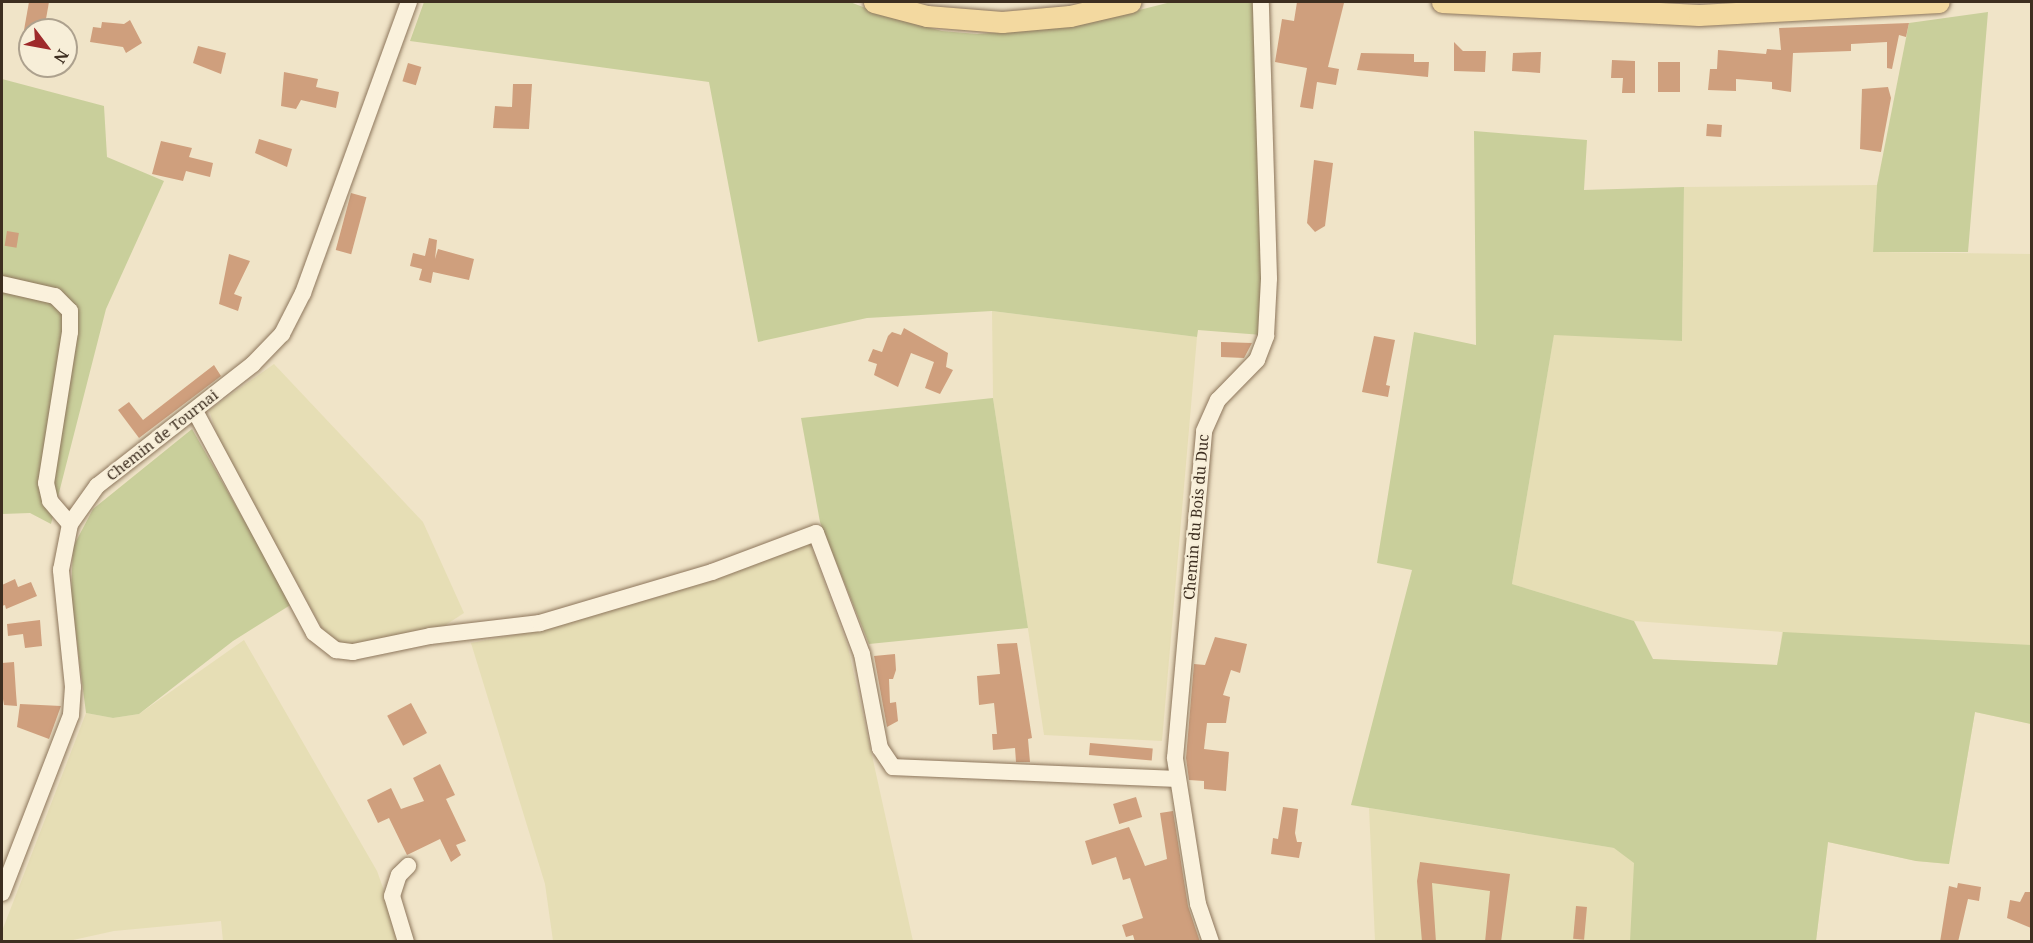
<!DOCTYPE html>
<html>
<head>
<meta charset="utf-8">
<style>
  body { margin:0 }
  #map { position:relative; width:2033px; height:943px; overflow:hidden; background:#f0e4c8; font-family:"Noto Serif",serif }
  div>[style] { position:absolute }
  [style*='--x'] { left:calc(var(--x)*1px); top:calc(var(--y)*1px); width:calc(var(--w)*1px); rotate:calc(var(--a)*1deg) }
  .farmland>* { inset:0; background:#e6deb5 }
  .green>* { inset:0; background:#c9cf9b }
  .building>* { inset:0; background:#cf9f7d; transform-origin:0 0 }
  .roads { filter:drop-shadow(0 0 2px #8d765c) drop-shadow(0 0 2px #8d765c) }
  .minor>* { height:16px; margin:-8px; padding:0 8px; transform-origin:8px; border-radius:8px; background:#faf1dc }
  .major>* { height:21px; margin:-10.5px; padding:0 10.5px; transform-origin:10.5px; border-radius:10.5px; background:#f3d9a0 }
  span { translate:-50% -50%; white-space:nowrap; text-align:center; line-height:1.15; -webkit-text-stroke:4.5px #f7eed8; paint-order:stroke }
  .street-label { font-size:15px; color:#3d2e20 }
  .frame { position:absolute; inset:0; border:3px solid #3d2e20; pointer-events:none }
  .north { position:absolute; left:18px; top:18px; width:60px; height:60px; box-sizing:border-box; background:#f7eed8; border:2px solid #ada18e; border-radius:50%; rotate:122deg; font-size:16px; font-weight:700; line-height:24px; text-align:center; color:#3d2e20 }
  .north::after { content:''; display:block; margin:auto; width:21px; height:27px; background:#9e2a2b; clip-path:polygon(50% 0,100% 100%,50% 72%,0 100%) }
</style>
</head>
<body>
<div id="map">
  <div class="farmland">
    <i style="clip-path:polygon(1877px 185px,1873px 252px,2031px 254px,2031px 724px,1975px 712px,1949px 864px,1916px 861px,1828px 842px,1816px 941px,1375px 941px,1369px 808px,1614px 848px,1653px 659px,1778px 665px,1782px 632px,1634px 621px,1512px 584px,1554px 334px,1682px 341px,1684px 187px)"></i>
    <i style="clip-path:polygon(992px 311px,1197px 337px,1162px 741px,1044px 735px,993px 398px)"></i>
    <i style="clip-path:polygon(274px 364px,423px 522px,464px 613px,444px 626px,345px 646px,324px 632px,220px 444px,209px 410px)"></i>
    <i style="clip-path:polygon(810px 543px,848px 647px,913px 941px,553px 941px,545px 884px,471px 643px,544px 629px,657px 597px)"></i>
    <i style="clip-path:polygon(244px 640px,377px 871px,402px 941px,223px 941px,221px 921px,114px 931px,64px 942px,2px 941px,2px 931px,86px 713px,113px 718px,139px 714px)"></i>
  </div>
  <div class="green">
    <i style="clip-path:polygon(424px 2px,850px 2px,889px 17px,942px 31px,977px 34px,1076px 26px,1171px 2px,1261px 2px,1262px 335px,1198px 330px,1197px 337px,992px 311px,867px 318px,758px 342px,709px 82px,410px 41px)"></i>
    <i style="clip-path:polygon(1988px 12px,1968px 252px,1873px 252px,1877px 185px,1909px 23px)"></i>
    <i style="clip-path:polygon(2px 79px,104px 106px,107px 157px,164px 181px,106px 309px,51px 524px,30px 513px,2px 514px)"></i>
    <i style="clip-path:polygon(1474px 131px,1587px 140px,1584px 190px,1684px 187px,1682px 341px,1554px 335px,1512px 584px,1634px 621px,1653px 659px,1777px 665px,1783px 632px,2031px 645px,2031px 724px,1975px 712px,1949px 864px,1916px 861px,1828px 842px,1816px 941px,1630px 941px,1634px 863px,1614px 848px,1351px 805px,1412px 570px,1377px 563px,1414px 332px,1476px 345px)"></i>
    <i style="clip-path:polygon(993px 398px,1028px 628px,869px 644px,820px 522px,801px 418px)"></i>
    <i style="clip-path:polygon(192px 429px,292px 604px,233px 641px,139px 714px,113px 718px,86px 713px,71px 595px,73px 547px,93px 509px)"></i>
  </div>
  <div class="building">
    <i style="clip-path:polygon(29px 2px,49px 2px,44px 30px,24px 30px)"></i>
    <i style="clip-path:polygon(1297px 2px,1344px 3px,1328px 67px,1339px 69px,1336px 85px,1317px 82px,1313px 109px,1300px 107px,1307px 68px,1275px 62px,1282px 19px,1294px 21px)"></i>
    <i style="clip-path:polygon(130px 20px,142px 43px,126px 53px,123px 47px,90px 42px,93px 27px,101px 28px,102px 22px,124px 24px)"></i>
    <i style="clip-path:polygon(1909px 23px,1906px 37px,1899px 35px,1892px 69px,1887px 68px,1887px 42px,1851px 44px,1851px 51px,1793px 53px,1791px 92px,1772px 89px,1772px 82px,1736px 79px,1736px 91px,1708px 90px,1710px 69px,1717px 69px,1718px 50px,1766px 54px,1767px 49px,1781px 50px,1779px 28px)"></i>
    <i style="clip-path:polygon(1454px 42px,1463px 51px,1486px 51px,1485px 72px,1454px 71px)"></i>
    <i style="clip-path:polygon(198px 46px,226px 53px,221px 74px,193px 63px)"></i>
    <i style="clip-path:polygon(1541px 52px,1540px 73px,1512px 71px,1513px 53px)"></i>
    <i style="clip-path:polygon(1361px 53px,1414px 54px,1414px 62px,1429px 62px,1428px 77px,1357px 70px)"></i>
    <i style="clip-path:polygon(1612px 60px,1635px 61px,1635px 93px,1622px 93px,1623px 78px,1611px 78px)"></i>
    <i style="left:1658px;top:62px;width:22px;height:30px"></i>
    <i style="left:408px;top:63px;width:14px;height:19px;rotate:17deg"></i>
    <i style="clip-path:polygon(284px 72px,318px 79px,316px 87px,339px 92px,336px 108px,301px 100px,296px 109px,281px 106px)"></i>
    <i style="clip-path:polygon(513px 84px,532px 84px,529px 129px,493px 128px,495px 106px,512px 107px)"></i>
    <i style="clip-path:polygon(1888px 87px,1891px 98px,1881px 152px,1860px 149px,1862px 89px)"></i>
    <i style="left:1707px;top:124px;width:15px;height:12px;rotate:4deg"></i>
    <i style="clip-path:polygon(259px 139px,292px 149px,287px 167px,255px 153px)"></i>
    <i style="clip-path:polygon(161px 141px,192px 148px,189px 157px,213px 163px,210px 177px,186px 171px,183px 181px,152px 174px)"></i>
    <i style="clip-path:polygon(1314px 160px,1333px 163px,1325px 226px,1315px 232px,1307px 223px)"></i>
    <i style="left:351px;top:193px;width:16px;height:59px;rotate:15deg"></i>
    <i style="left:7px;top:231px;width:12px;height:15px;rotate:9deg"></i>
    <i style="clip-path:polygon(429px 238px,437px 240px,435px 259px,438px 249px,474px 259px,469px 280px,433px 272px,431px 283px,419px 280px,422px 269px,410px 266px,413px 253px,425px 256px)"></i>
    <i style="clip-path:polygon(229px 254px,250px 261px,234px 294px,242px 297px,238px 311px,219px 304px)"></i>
    <i style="clip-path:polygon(904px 328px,948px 353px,946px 367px,953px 370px,940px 394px,925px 388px,934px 362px,911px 353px,898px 387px,874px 375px,877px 364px,868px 361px,873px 349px,882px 352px,888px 336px,892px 332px,901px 335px)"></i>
    <i style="clip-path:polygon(1374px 336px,1395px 340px,1386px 385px,1390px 386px,1388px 397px,1362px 392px)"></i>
    <i style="clip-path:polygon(1221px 342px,1252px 343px,1244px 358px,1221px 357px)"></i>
    <i style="clip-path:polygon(214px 365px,221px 376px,139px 438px,118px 410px,129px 402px,143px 420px)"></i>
    <i style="clip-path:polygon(15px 579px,18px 587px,31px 582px,37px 596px,6px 609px,5px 605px,2px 606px,2px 585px)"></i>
    <i style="clip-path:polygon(40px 620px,42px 646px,25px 648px,23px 634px,8px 636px,7px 624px)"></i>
    <i style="clip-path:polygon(1215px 637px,1247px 644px,1240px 673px,1231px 670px,1223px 695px,1230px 697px,1226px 723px,1207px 723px,1204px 749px,1229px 752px,1226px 791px,1204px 789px,1204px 781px,1189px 780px,1186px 758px,1194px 664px,1205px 665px)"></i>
    <i style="clip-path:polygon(1017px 643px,1032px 738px,1028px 739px,1030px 762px,1016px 762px,1015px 748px,993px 750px,992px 734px,997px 734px,994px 703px,979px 705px,977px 676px,1000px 674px,997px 644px)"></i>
    <i style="clip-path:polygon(895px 654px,896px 670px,893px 679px,889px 679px,890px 703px,896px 702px,898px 721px,887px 727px,874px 656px)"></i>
    <i style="clip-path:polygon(14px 662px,16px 693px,17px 706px,4px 705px,2px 693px,2px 663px)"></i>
    <i style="left:411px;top:703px;width:34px;height:27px;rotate:62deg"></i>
    <i style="clip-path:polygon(20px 704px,61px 706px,49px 739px,17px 727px)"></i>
    <i style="left:1090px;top:743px;width:63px;height:12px;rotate:5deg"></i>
    <i style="clip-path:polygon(440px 764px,455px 795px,446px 799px,466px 841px,456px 845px,461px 855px,451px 862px,440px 839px,407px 855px,389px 818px,378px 823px,367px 800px,391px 788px,401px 809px,424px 801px,413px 778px)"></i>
    <i style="left:1136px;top:797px;width:21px;height:24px;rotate:73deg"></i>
    <i style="clip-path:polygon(1283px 807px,1298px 809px,1295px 833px,1297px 842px,1302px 842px,1299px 858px,1271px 854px,1273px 838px,1278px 839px)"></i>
    <i style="clip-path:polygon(1173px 811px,1188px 906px,1200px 942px,1135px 942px,1133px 935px,1126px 937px,1122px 925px,1143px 918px,1130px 878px,1123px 880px,1116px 857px,1092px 865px,1085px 841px,1129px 827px,1145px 866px,1167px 859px,1160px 813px)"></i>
    <i style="clip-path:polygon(1420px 862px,1510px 874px,1501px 942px,1485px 942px,1490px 891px,1432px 883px,1436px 942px,1422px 942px,1417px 881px)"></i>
    <i style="clip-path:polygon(1958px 883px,1981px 887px,1979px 901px,1968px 899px,1958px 942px,1940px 942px,1949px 886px,1957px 888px)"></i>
    <i style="clip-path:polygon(2025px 892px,2031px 892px,2031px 928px,2007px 918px,2010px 900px,2020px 902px)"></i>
    <i style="left:1576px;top:906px;width:11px;height:33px;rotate:5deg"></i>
  </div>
  <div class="roads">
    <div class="minor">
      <i style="--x:2;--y:284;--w:54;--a:12.8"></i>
      <i style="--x:55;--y:296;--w:21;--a:45"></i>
      <i style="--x:70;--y:311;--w:21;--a:90"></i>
      <i style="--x:70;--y:332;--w:153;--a:99"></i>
      <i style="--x:46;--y:483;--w:18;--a:77"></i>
      <i style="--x:50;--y:501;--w:30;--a:49"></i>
      <i style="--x:195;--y:411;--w:252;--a:61.8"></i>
      <i style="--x:314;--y:633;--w:28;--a:38"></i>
      <i style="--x:336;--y:650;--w:17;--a:7"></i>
      <i style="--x:353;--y:652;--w:79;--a:-11.7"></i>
      <i style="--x:430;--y:636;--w:111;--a:-6.7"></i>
      <i style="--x:540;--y:623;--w:179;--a:-16.5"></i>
      <i style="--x:712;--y:572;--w:111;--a:-20.6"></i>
      <i style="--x:816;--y:533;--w:129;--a:69.2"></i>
      <i style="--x:862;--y:654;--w:96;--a:79.2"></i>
      <i style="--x:880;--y:748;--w:23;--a:56"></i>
      <i style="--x:893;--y:767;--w:283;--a:2.4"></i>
      <i style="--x:2;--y:893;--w:191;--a:-68.8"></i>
      <i style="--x:71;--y:715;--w:28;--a:-86"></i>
      <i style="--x:73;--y:687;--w:118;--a:-95.9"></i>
      <i style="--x:61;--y:570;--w:47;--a:-78.9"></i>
      <i style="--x:70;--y:524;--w:47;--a:-54.6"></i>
      <i style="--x:97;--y:486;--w:198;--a:-38"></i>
      <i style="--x:253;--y:364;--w:42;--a:-46"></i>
      <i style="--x:282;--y:334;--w:46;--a:-62.9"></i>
      <i style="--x:303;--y:293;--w:310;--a:-70"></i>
      <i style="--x:406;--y:942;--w:48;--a:-106.9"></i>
      <i style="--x:392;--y:896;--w:22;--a:-72"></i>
      <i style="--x:399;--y:875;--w:13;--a:-45"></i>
      <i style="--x:1211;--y:942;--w:40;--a:-108.9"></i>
      <i style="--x:1198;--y:904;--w:148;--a:-99"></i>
      <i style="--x:1175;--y:758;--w:328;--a:-84.9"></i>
      <i style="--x:1204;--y:431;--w:34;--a:-66"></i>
      <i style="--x:1218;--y:400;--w:56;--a:-45.7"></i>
      <i style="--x:1257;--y:360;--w:26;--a:-69"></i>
      <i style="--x:1266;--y:336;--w:58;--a:-87"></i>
      <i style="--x:1269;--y:278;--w:276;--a:-91.7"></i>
    </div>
    <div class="major">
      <i style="--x:874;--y:2;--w:55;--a:14.8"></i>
      <i style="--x:927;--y:16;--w:75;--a:4.6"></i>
      <i style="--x:1002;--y:22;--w:68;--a:-5"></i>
      <i style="--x:1070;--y:16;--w:62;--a:-13.1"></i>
      <i style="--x:1442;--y:2;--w:257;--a:2.9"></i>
      <i style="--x:1699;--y:15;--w:240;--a:-3.1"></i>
    </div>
  </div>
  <div class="street-label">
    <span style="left:162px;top:435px;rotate:-38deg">Chemin de Tournai</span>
    <span style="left:1196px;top:517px;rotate:-85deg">Chemin du Bois du Duc</span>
  </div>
  <div class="frame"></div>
  <div class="north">N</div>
</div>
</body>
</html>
